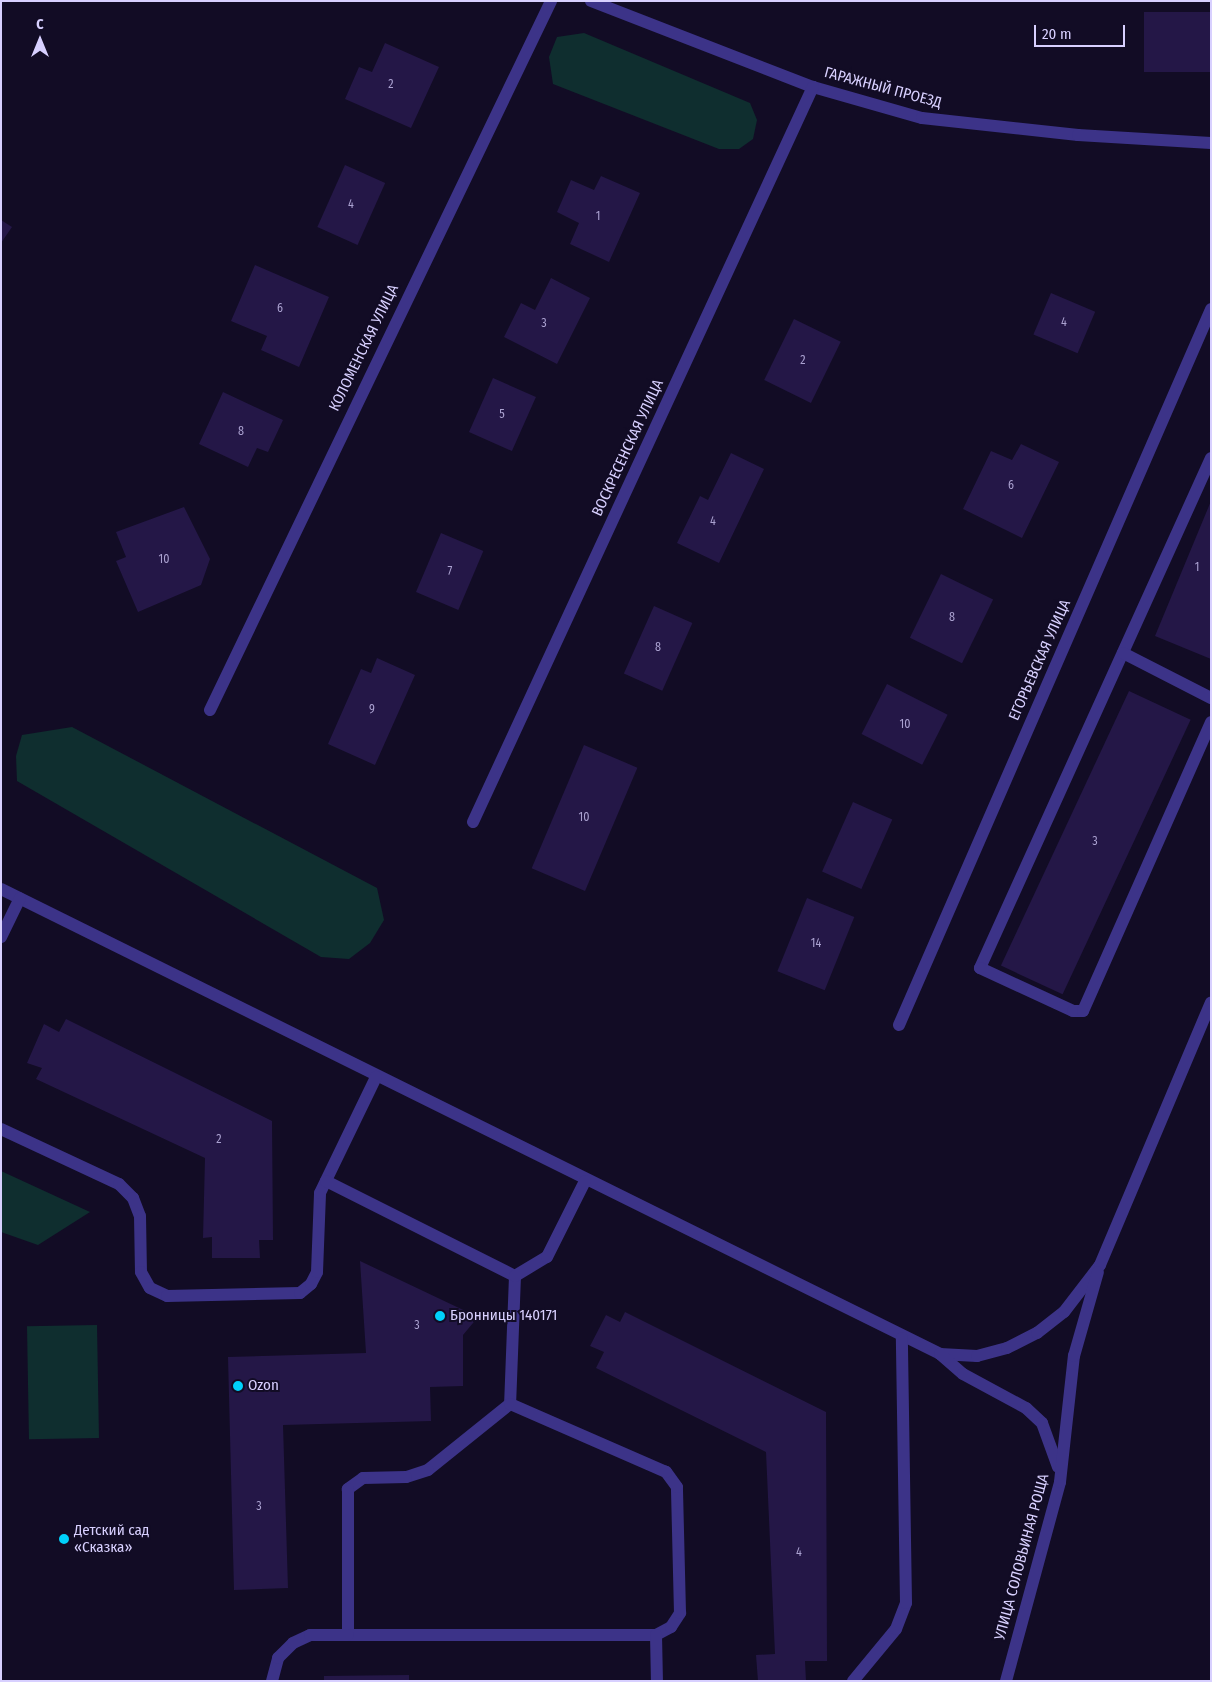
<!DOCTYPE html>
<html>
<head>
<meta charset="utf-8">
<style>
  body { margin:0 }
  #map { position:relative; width:1212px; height:1682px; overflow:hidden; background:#120c25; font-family:"Fira Sans Condensed",sans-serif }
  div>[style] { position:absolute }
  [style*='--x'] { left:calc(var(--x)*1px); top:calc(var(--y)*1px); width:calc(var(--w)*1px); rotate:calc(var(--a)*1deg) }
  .green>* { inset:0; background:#0f2e2f; transform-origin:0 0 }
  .building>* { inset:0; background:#241747; transform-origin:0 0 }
  .minor>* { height:12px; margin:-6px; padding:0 6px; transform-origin:6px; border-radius:6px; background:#3c3388 }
  .dots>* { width:14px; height:14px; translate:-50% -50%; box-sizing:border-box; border:2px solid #120c25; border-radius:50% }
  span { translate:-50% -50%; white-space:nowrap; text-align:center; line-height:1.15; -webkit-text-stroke:4px #120c25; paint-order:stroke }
  .number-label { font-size:12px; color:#aba2d1 }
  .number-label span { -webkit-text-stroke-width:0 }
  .street-label { font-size:15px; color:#d8d0ff }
  .poi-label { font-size:15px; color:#d8d0ff }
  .left { translate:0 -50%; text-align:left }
  .frame { position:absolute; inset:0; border:2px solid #d8d0ff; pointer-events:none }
  .north { position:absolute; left:15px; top:15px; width:50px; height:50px; -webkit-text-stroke:4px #120c25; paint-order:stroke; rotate:0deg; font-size:14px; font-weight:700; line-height:20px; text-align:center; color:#d8d0ff }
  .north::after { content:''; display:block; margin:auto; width:18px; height:22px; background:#d8d0ff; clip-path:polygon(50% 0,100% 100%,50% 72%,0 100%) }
  .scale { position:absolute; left:1034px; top:25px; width:91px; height:22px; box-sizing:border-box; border:2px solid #d8d0ff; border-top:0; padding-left:6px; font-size:15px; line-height:18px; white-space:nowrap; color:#d8d0ff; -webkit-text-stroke:4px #120c25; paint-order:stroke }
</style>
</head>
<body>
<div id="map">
  <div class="green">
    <i style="clip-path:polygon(584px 33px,750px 103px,757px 120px,753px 139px,739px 149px,719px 149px,553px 84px,549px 57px,557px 37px)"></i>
    <i style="clip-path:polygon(72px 727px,377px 888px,384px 920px,370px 943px,349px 959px,321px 957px,17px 781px,16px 756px,22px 735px)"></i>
    <i style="clip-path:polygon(1px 1171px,90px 1212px,38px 1245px,1px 1232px)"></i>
    <i style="left:97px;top:1325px;width:113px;height:70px;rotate:89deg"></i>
  </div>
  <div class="building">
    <i style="left:1211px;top:12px;width:60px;height:67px;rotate:90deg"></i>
    <i style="clip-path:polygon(385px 43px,439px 67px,411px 128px,345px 99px,359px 67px,372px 72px)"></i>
    <i style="left:345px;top:165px;width:44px;height:68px;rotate:24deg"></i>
    <i style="clip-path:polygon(601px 176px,640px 193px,609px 262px,570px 244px,579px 223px,557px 212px,571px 180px,594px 190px)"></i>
    <i style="clip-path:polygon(1px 220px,12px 227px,1px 243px)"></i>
    <i style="clip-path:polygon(255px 265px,329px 297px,299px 367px,261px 350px,267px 336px,231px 321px)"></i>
    <i style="clip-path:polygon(551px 278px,590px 298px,557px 364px,504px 337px,521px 303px,535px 310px)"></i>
    <i style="left:1051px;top:293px;width:48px;height:45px;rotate:23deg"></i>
    <i style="left:794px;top:319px;width:52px;height:68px;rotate:26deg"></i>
    <i style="left:493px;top:378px;width:47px;height:59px;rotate:24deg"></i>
    <i style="clip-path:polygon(223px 392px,283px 420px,268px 452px,257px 448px,248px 467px,199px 444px)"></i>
    <i style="clip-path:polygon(1021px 444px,1059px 462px,1022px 538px,963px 509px,991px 451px,1012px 460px)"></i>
    <i style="clip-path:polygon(731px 453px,764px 469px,719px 563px,677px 543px,700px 496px,708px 500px)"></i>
    <i style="clip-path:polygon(1211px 501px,1211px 659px,1155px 636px)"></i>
    <i style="clip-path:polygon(184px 507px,210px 559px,201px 585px,138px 612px,116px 561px,126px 557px,116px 532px)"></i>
    <i style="left:441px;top:533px;width:46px;height:64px;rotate:23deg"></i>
    <i style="left:941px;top:574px;width:58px;height:71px;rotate:26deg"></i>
    <i style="left:654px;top:606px;width:42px;height:74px;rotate:24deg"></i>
    <i style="clip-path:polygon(377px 658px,415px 675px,375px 765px,328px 744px,361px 669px,371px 673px)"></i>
    <i style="left:887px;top:684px;width:68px;height:56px;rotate:27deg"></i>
    <i style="left:1129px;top:691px;width:68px;height:303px;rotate:25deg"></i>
    <i style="left:584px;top:745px;width:58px;height:134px;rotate:23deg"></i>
    <i style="left:853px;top:802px;width:43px;height:76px;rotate:24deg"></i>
    <i style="left:807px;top:898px;width:51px;height:79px;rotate:22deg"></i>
    <i style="clip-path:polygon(66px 1019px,272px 1121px,273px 1240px,259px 1240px,260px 1258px,212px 1258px,212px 1237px,203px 1238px,205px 1158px,36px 1079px,42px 1068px,27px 1063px,44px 1024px,59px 1032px)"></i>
    <i style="clip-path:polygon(360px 1261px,478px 1317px,463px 1335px,463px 1386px,430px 1387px,431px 1421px,283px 1425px,288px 1588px,234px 1590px,228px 1357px,366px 1353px)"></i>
    <i style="clip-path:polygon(625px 1312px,826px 1412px,827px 1661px,805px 1661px,806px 1681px,758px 1681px,756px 1655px,775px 1654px,766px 1452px,596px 1368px,604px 1352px,590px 1346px,606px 1315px,620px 1322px)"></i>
    <i style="clip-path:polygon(409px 1675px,409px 1681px,324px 1681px,324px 1676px)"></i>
  </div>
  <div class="minor">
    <i style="--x:591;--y:1;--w:238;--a:21.2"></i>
    <i style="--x:813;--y:87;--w:113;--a:15.9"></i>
    <i style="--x:922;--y:118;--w:157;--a:6.2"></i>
    <i style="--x:1078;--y:135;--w:133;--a:3.4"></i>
    <i style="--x:1211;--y:458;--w:560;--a:114.37"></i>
    <i style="--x:980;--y:968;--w:102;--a:24.8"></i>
    <i style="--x:1073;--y:1011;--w:10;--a:0"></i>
    <i style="--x:1083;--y:1011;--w:316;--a:-66.1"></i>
    <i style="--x:1123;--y:653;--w:99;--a:27.1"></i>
    <i style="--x:210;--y:710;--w:787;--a:-64.31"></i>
    <i style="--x:473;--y:822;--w:810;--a:-65.18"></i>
    <i style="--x:1;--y:889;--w:1048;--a:26.34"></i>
    <i style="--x:940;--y:1354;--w:37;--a:3"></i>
    <i style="--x:977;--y:1356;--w:31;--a:-15"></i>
    <i style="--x:1007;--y:1348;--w:34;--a:-27"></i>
    <i style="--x:1037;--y:1333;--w:34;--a:-38"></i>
    <i style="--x:1064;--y:1312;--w:59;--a:-52.5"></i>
    <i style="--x:1100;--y:1265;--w:285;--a:-67.1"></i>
    <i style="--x:1;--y:937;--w:43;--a:-64"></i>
    <i style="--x:899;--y:1025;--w:781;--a:-66.45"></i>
    <i style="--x:1;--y:1129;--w:130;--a:25"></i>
    <i style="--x:119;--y:1184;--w:20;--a:45"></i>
    <i style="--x:133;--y:1198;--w:19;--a:69"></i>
    <i style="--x:140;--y:1216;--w:56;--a:89"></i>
    <i style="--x:141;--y:1272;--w:18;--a:61"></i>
    <i style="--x:150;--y:1288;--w:19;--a:25"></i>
    <i style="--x:167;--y:1296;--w:133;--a:-1.3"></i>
    <i style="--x:300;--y:1293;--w:14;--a:-39"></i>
    <i style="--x:311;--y:1284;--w:13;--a:-63"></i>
    <i style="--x:317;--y:1272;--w:79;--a:-87.8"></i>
    <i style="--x:320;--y:1193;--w:129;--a:-64.2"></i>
    <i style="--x:326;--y:1181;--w:212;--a:26.7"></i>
    <i style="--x:515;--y:1276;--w:128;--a:92.2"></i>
    <i style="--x:510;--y:1404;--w:105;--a:141.2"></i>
    <i style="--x:428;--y:1470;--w:23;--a:162"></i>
    <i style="--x:406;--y:1477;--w:43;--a:178.7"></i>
    <i style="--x:363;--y:1478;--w:19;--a:144"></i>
    <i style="--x:348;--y:1489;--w:146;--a:90"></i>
    <i style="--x:348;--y:1635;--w:308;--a:0"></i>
    <i style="--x:656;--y:1635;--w:17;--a:-28"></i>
    <i style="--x:671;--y:1627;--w:17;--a:-57"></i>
    <i style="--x:680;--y:1613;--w:126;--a:-91.4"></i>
    <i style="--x:677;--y:1487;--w:19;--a:-126"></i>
    <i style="--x:666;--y:1472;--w:170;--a:-156.4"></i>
    <i style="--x:515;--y:1276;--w:37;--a:-31"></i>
    <i style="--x:547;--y:1257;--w:85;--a:-63.4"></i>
    <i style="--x:940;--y:1354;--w:30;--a:41"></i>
    <i style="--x:963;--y:1374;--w:72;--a:28.4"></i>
    <i style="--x:1026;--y:1408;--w:22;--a:43"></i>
    <i style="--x:1042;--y:1423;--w:47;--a:70"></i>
    <i style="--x:656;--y:1635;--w:46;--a:88.8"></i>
    <i style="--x:272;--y:1681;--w:24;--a:-75"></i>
    <i style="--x:278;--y:1658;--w:21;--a:-45"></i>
    <i style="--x:293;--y:1643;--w:19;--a:-25"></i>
    <i style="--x:310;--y:1635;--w:38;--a:0"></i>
    <i style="--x:853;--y:1681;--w:67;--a:-50.4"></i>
    <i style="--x:896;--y:1629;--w:28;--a:-69"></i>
    <i style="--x:906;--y:1603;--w:265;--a:-90.9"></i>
    <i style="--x:1006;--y:1681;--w:206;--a:-74.8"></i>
    <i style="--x:1060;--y:1482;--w:127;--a:-83.7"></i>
    <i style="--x:1074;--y:1356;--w:87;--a:-74.1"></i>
  </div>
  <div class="dots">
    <i style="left:440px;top:1316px;background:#00d1fb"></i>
    <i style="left:238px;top:1386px;background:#00d1fb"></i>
    <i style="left:64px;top:1539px;background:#00d1fb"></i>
  </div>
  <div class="number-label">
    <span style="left:391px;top:85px">2</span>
    <span style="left:351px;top:205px">4</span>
    <span style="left:598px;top:217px">1</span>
    <span style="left:280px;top:309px">6</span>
    <span style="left:1064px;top:323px">4</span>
    <span style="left:544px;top:324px">3</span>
    <span style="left:803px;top:361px">2</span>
    <span style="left:502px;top:415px">5</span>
    <span style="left:241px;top:432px">8</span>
    <span style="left:1011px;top:486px">6</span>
    <span style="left:713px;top:522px">4</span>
    <span style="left:164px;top:560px">10</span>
    <span style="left:1197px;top:568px">1</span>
    <span style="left:450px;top:572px">7</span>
    <span style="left:952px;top:618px">8</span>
    <span style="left:658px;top:648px">8</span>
    <span style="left:372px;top:710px">9</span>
    <span style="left:905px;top:725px">10</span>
    <span style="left:584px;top:818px">10</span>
    <span style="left:1095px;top:842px">3</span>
    <span style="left:816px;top:944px">14</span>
    <span style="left:219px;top:1140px">2</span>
    <span style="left:417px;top:1326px">3</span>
    <span style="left:259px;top:1507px">3</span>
    <span style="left:799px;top:1553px">4</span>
  </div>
  <div class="street-label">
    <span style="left:883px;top:88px;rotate:15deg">ГАРАЖНЫЙ ПРОЕЗД</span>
    <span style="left:364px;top:348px;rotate:-64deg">КОЛОМЕНСКАЯ УЛИЦА</span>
    <span style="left:628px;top:448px;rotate:-65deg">ВОСКРЕСЕНСКАЯ УЛИЦА</span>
    <span style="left:1040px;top:660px;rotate:-66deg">ЕГОРЬЕВСКАЯ УЛИЦА</span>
    <span style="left:1022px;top:1557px;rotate:-75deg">УЛИЦА СОЛОВЬИНАЯ РОЩА</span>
  </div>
  <div class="poi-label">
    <span class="left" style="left:450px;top:1316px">Бронницы 140171</span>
    <span class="left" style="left:248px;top:1386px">Ozon</span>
    <span class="left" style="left:74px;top:1539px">Детский сад<br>«Сказка»</span>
  </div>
  <div class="frame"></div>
  <div class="north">С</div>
  <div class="scale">20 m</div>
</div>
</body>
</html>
